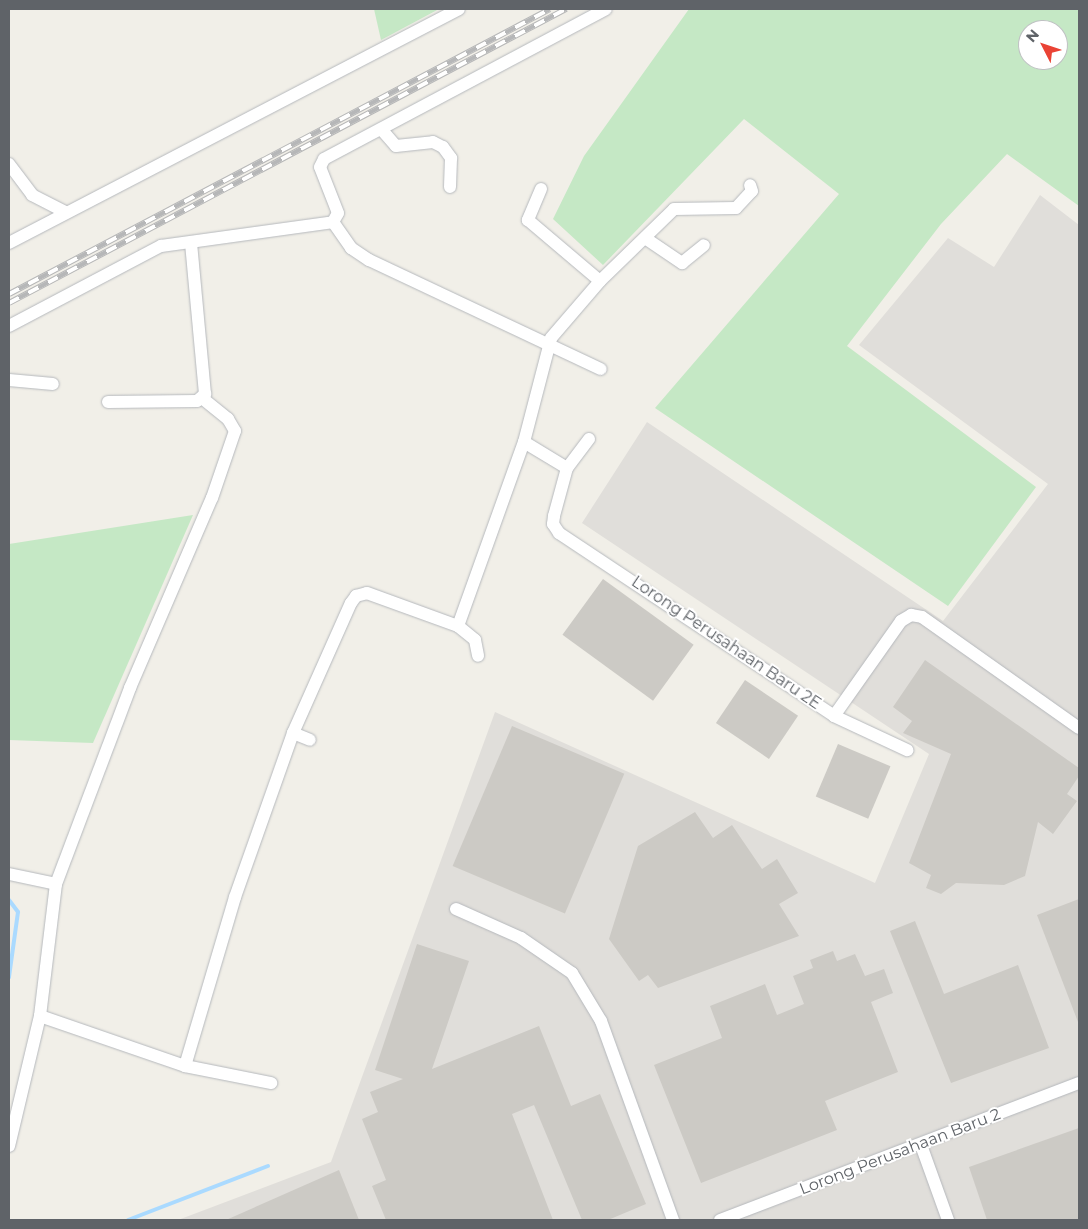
<!DOCTYPE html>
<html>
<head>
<meta charset="utf-8">
<style>
  body { margin:0 }
  #map { position:relative; width:1088px; height:1229px; overflow:hidden; background:#f1efe8; font-family:Montserrat,sans-serif }
  div>[style] { position:absolute }
  [style*='--x'] { left:calc(var(--x)*1px); top:calc(var(--y)*1px); width:calc(var(--w)*1px); rotate:calc(var(--a)*1deg) }
  .industrial>* { inset:0; background:#e0deda }
  .green>* { inset:0; background:#c5e8c5 }
  .stream>* { height:4px; margin:-2px; padding:0 2px; transform-origin:2px; border-radius:2px; background:#aadaff }
  .building>* { inset:0; background:#cccac5; transform-origin:0 0 }
  .roads { filter:drop-shadow(0 0 1px #b5b8bc) drop-shadow(0 0 1px #b5b8bc) }
  .minor>* { height:12px; margin:-6px; padding:0 6px; transform-origin:6px; border-radius:6px; background:#fff }
  .rail>* { height:5.5px; margin-top:-2.75px; transform-origin:0; background:repeating-linear-gradient(90deg,#fff 0 11px,#b6b7b8 0 22px); box-sizing:border-box; border-block:1px solid #b6b7b8 }
  span { translate:-50% -50%; white-space:nowrap; text-align:center; line-height:1.15; -webkit-text-stroke:4px #fff; paint-order:stroke }
  .street-label { font-size:16px; color:#5f6368 }
  .frame { position:absolute; inset:0; border:10px solid #5f6368; pointer-events:none }
  .north { position:absolute; left:1018px; top:20px; width:50px; height:50px; box-sizing:border-box; background:#fff; border:1px solid #bfc1c3; border-radius:50%; rotate:311deg; font-size:14px; font-weight:700; line-height:20px; text-align:center; color:#5f6368 }
  .north::after { content:''; display:block; margin:auto; width:18px; height:22px; background:#ea4335; clip-path:polygon(50% 0,100% 100%,50% 72%,0 100%) }
</style>
</head>
<body>
<div id="map">
  <div class="industrial">
    <i style="clip-path:polygon(1040px 195px,1079px 225px,1079px 1220px,178px 1220px,331px 1162px,495px 712px,875px 883px,929px 754px,582px 523px,647px 422px,943px 621px,1048px 484px,859px 345px,948px 238px,994px 267px)"></i>
  </div>
  <div class="green">
    <i style="clip-path:polygon(374px 9px,439px 9px,381px 40px)"></i>
    <i style="clip-path:polygon(evenodd,689px 9px,1079px 9px,1079px 206px,1007px 154px,941px 224px,847px 346px,1036px 487px,948px 606px,655px 408px,839px 194px,744px 119px,603px 265px,553px 219px,584px 156px,689px 9px,1028px 30px,1058px 30px,1058px 60px,1028px 60px,1028px 30px)"></i>
    <i style="clip-path:polygon(193px 515px,93px 743px,9px 740px,9px 544px)"></i>
  </div>
  <div class="stream">
    <i style="--x:9;--y:900;--w:15;--a:53"></i>
    <i style="--x:18;--y:912;--w:66;--a:97.9"></i>
    <i style="--x:128;--y:1220;--w:150;--a:-21.1"></i>
  </div>
  <div class="building">
    <i style="left:603px;top:579px;width:112px;height:69px;rotate:36deg"></i>
    <i style="clip-path:polygon(925px 660px,1079px 768px,1079px 776px,1067px 794px,1077px 801px,1053px 834px,1038px 822px,1025px 876px,1004px 885px,956px 883px,941px 894px,926px 888px,931px 875px,909px 863px,951px 754px,903px 733px,912px 721px,893px 707px)"></i>
    <i style="left:745px;top:680px;width:64px;height:52px;rotate:34deg"></i>
    <i style="left:512px;top:726px;width:122px;height:152px;rotate:23deg"></i>
    <i style="left:838px;top:744px;width:57px;height:57px;rotate:23deg"></i>
    <i style="clip-path:polygon(695px 812px,713px 838px,732px 825px,762px 869px,777px 859px,798px 893px,779px 904px,799px 936px,658px 988px,648px 975px,639px 981px,609px 939px,638px 846px)"></i>
    <i style="clip-path:polygon(1079px 899px,1079px 1022px,1078px 1022px,1037px 915px)"></i>
    <i style="clip-path:polygon(915px 921px,944px 994px,1018px 965px,1049px 1048px,951px 1083px,890px 931px)"></i>
    <i style="clip-path:polygon(417px 944px,469px 961px,432px 1069px,539px 1026px,571px 1106px,600px 1094px,646px 1204px,608px 1220px,582px 1220px,534px 1105px,512px 1114px,553px 1220px,386px 1220px,372px 1186px,386px 1180px,362px 1119px,378px 1112px,370px 1092px,403px 1079px,375px 1070px)"></i>
    <i style="clip-path:polygon(833px 951px,837px 961px,855px 954px,865px 976px,884px 969px,893px 993px,871px 1002px,898px 1072px,825px 1101px,837px 1130px,701px 1183px,654px 1065px,722px 1038px,710px 1006px,765px 984px,777px 1015px,804px 1004px,793px 976px,813px 968px,810px 960px)"></i>
    <i style="clip-path:polygon(1079px 1128px,1079px 1220px,987px 1220px,969px 1167px)"></i>
    <i style="clip-path:polygon(339px 1170px,359px 1220px,226px 1220px)"></i>
  </div>
  <div class="roads">
    <div class="minor">
      <i style="--x:382;--y:130;--w:21;--a:49"></i>
      <i style="--x:396;--y:146;--w:37;--a:-6"></i>
      <i style="--x:433;--y:142;--w:11;--a:27"></i>
      <i style="--x:443;--y:147;--w:14;--a:54"></i>
      <i style="--x:451;--y:158;--w:29;--a:92"></i>
      <i style="--x:9;--y:164;--w:39;--a:53"></i>
      <i style="--x:32;--y:195;--w:37;--a:27"></i>
      <i style="--x:541;--y:189;--w:34;--a:113"></i>
      <i style="--x:528;--y:220;--w:94;--a:40.3"></i>
      <i style="--x:333;--y:222;--w:32;--a:55"></i>
      <i style="--x:351;--y:248;--w:22;--a:34"></i>
      <i style="--x:369;--y:260;--w:256;--a:25.2"></i>
      <i style="--x:645;--y:238;--w:45;--a:34"></i>
      <i style="--x:682;--y:263;--w:28;--a:-39"></i>
      <i style="--x:9;--y:243;--w:507;--a:-27.47"></i>
      <i style="--x:9;--y:326;--w:172;--a:-27.8"></i>
      <i style="--x:161;--y:246;--w:174;--a:-7.9"></i>
      <i style="--x:333;--y:222;--w:10;--a:-61"></i>
      <i style="--x:338;--y:213;--w:49;--a:-111.4"></i>
      <i style="--x:320;--y:167;--w:9;--a:-63"></i>
      <i style="--x:324;--y:159;--w:319;--a:-28"></i>
      <i style="--x:9;--y:380;--w:44;--a:5.2"></i>
      <i style="--x:108;--y:402;--w:89;--a:-0.6"></i>
      <i style="--x:197;--y:401;--w:11;--a:-41"></i>
      <i style="--x:205;--y:394;--w:151;--a:-95.3"></i>
      <i style="--x:589;--y:439;--w:36;--a:127"></i>
      <i style="--x:567;--y:468;--w:50;--a:105.2"></i>
      <i style="--x:554;--y:516;--w:8;--a:97"></i>
      <i style="--x:553;--y:524;--w:11;--a:56"></i>
      <i style="--x:559;--y:533;--w:330;--a:33.6"></i>
      <i style="--x:834;--y:716;--w:81;--a:25"></i>
      <i style="--x:524;--y:442;--w:50;--a:31.2"></i>
      <i style="--x:458;--y:626;--w:195;--a:-70.3"></i>
      <i style="--x:524;--y:442;--w:107;--a:-75.4"></i>
      <i style="--x:551;--y:338;--w:75;--a:-49.3"></i>
      <i style="--x:600;--y:281;--w:103;--a:-44.2"></i>
      <i style="--x:674;--y:209;--w:62;--a:-0.9"></i>
      <i style="--x:736;--y:208;--w:23;--a:-47"></i>
      <i style="--x:752;--y:191;--w:6;--a:-108"></i>
      <i style="--x:834;--y:716;--w:116;--a:-54.8"></i>
      <i style="--x:901;--y:621;--w:12;--a:-31"></i>
      <i style="--x:911;--y:615;--w:11;--a:10"></i>
      <i style="--x:922;--y:617;--w:192;--a:35.3"></i>
      <i style="--x:293;--y:733;--w:18;--a:22"></i>
      <i style="--x:9;--y:874;--w:48;--a:12"></i>
      <i style="--x:456;--y:909;--w:71;--a:24"></i>
      <i style="--x:521;--y:938;--w:62;--a:34.5"></i>
      <i style="--x:572;--y:973;--w:56;--a:58.9"></i>
      <i style="--x:601;--y:1021;--w:212;--a:70.1"></i>
      <i style="--x:40;--y:1016;--w:153;--a:19"></i>
      <i style="--x:185;--y:1066;--w:88;--a:11.2"></i>
      <i style="--x:185;--y:1066;--w:176;--a:-73.5"></i>
      <i style="--x:235;--y:897;--w:174;--a:-70.5"></i>
      <i style="--x:293;--y:733;--w:142;--a:-66"></i>
      <i style="--x:351;--y:603;--w:9;--a:-54"></i>
      <i style="--x:356;--y:596;--w:11;--a:-15"></i>
      <i style="--x:367;--y:593;--w:97;--a:19.9"></i>
      <i style="--x:458;--y:626;--w:22;--a:39"></i>
      <i style="--x:475;--y:640;--w:16;--a:79"></i>
      <i style="--x:921;--y:1145;--w:80;--a:70.2"></i>
      <i style="--x:9;--y:1146;--w:134;--a:-76.6"></i>
      <i style="--x:40;--y:1016;--w:133;--a:-83.1"></i>
      <i style="--x:56;--y:884;--w:210;--a:-69.3"></i>
      <i style="--x:130;--y:688;--w:207;--a:-66.7"></i>
      <i style="--x:212;--y:498;--w:71;--a:-71.1"></i>
      <i style="--x:235;--y:431;--w:14;--a:-120"></i>
      <i style="--x:228;--y:419;--w:33;--a:-141"></i>
      <i style="--x:720;--y:1220;--w:384;--a:-20.9"></i>
    </div>
  </div>
  <div class="rail">
    <i style="--x:9;--y:294;--w:611;--a:-27.78"></i>
    <i style="--x:9;--y:303;--w:630;--a:-27.83"></i>
  </div>
  <div class="street-label">
    <span style="left:726px;top:643px;rotate:34deg">Lorong Perusahaan Baru 2E</span>
    <span style="left:900px;top:1152px;rotate:-21deg">Lorong Perusahaan Baru 2</span>
  </div>
  <div class="frame"></div>
  <div class="north">N</div>
</div>
</body>
</html>
